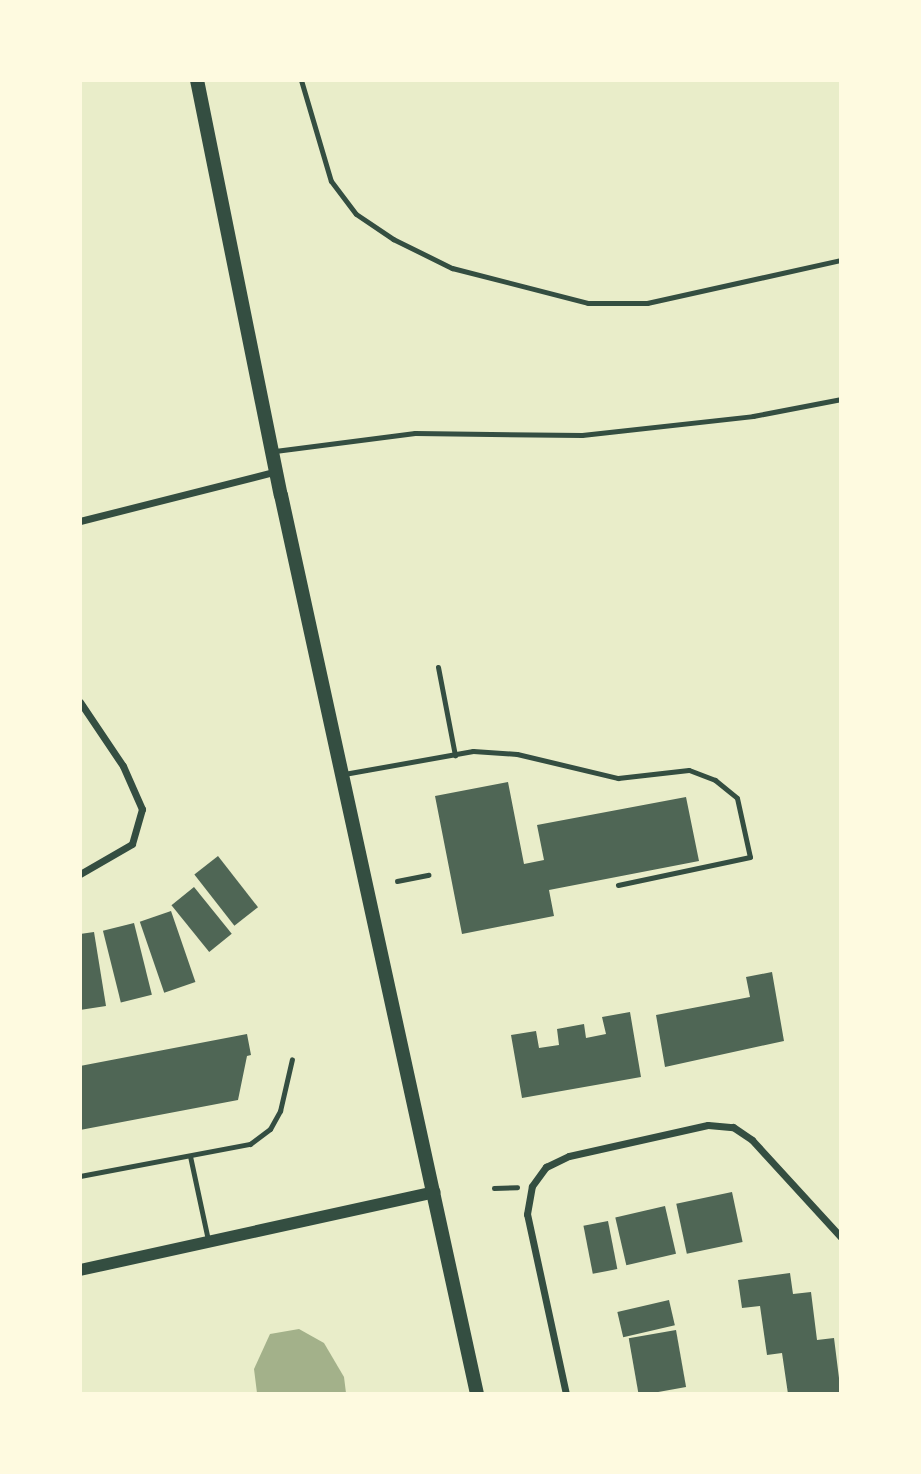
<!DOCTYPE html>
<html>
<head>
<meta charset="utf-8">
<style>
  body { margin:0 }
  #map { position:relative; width:921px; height:1474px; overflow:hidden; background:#e9edc9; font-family:Karla,sans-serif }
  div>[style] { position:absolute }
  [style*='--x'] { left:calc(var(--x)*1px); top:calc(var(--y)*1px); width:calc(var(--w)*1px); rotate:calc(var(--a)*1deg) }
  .water>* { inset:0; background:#a3b18a }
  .building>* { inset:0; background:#4f6655; transform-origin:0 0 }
  .path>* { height:4.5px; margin:-2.25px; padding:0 2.25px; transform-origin:2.25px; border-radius:2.25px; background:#344e41 }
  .service>* { height:5px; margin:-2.5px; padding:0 2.5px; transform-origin:2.5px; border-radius:2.5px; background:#344e41 }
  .minor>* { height:7px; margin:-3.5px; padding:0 3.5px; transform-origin:3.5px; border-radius:3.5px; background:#344e41 }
  .tertiary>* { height:12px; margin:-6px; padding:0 6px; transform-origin:6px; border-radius:6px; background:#344e41 }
  .secondary>* { height:14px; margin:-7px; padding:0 7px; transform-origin:7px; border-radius:7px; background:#344e41 }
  span { translate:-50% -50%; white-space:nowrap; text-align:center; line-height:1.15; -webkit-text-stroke:5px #fefae0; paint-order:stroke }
  .frame { position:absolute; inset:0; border:82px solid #fefae0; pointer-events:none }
</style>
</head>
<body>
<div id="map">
  <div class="water">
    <i style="clip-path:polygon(299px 1329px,324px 1343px,344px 1377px,346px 1393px,257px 1393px,254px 1369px,270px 1334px)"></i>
  </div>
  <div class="building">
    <i style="clip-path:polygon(508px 782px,524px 864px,544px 860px,537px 825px,686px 797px,699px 861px,549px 890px,554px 916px,462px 934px,435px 796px)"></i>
    <i style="left:218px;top:856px;width:65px;height:30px;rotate:52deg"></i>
    <i style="left:194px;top:887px;width:60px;height:29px;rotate:51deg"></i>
    <i style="left:171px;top:911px;width:75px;height:33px;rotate:71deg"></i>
    <i style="left:134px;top:923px;width:74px;height:32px;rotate:76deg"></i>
    <i style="clip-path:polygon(94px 932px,106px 1006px,80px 1010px,80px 934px)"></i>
    <i style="clip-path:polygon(772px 972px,784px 1041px,665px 1067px,656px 1015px,750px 997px,746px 977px)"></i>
    <i style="clip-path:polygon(630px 1012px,641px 1077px,522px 1098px,511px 1035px,536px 1031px,539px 1048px,559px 1045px,557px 1029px,584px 1024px,586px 1038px,606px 1034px,602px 1017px)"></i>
    <i style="clip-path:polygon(247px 1034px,251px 1055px,247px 1056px,238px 1100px,80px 1130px,80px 1066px)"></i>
    <i style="left:732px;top:1192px;width:51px;height:57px;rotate:78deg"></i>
    <i style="left:665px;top:1206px;width:49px;height:51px;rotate:77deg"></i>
    <i style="left:608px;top:1221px;width:49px;height:25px;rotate:79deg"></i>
    <i style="clip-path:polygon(790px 1273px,793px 1294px,811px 1292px,817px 1340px,834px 1338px,841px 1394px,788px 1394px,782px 1353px,767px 1355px,760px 1306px,742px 1308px,738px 1280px)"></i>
    <i style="left:669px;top:1300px;width:26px;height:53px;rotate:77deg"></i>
    <i style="left:676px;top:1330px;width:58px;height:48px;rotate:80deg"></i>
  </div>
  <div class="path">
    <i style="--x:397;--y:881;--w:32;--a:-11"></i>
    <i style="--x:494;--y:1188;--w:23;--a:-2"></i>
  </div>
  <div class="service">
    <i style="--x:301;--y:80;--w:105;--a:73.5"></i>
    <i style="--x:331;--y:181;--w:41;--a:52.9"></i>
    <i style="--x:356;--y:214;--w:45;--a:34"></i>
    <i style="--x:393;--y:239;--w:66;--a:26.2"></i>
    <i style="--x:452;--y:268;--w:140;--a:14.4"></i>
    <i style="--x:588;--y:303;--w:59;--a:0"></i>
    <i style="--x:647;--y:303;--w:199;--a:-12.5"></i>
    <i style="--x:275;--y:451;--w:141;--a:-7.3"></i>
    <i style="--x:415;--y:433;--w:167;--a:0.7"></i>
    <i style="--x:582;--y:435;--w:172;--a:-6.3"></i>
    <i style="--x:753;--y:416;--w:90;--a:-10.9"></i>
    <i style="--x:438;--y:667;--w:90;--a:79.1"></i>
    <i style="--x:344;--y:774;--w:131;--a:-10.1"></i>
    <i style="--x:473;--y:751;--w:44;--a:3.9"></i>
    <i style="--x:517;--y:754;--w:104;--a:13.4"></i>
    <i style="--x:618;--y:778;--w:71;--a:-6.4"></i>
    <i style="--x:689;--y:770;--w:28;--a:21"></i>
    <i style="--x:715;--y:780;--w:28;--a:39"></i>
    <i style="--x:737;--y:798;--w:60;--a:77.6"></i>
    <i style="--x:750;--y:857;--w:135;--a:168"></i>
    <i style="--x:190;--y:1156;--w:86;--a:77.9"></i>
    <i style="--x:80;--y:1176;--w:173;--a:-10.7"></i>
    <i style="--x:250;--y:1144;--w:25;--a:-37"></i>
    <i style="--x:270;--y:1129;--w:21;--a:-61"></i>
    <i style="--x:280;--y:1111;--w:53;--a:-77"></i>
  </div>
  <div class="minor">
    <i style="--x:80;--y:521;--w:203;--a:-14.2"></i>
    <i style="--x:80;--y:702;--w:77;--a:56.1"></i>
    <i style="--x:123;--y:766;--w:47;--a:66.2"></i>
    <i style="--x:142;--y:809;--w:36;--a:106"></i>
    <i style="--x:132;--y:844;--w:60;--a:150"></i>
    <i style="--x:566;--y:1394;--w:184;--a:-102.2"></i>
    <i style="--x:527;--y:1214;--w:28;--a:-80"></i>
    <i style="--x:532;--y:1186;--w:24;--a:-54"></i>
    <i style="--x:546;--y:1167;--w:25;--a:-26"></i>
    <i style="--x:569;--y:1156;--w:142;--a:-12.6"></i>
    <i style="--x:708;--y:1125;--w:25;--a:5"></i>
    <i style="--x:733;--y:1127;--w:23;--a:34"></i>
    <i style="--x:752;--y:1140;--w:132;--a:47.5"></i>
  </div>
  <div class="tertiary">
    <i style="--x:80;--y:1270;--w:363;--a:-12.4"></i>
  </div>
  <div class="secondary">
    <i style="--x:197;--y:80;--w:423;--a:78.6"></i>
    <i style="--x:281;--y:495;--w:920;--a:77.7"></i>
  </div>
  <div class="frame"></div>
</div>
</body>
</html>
